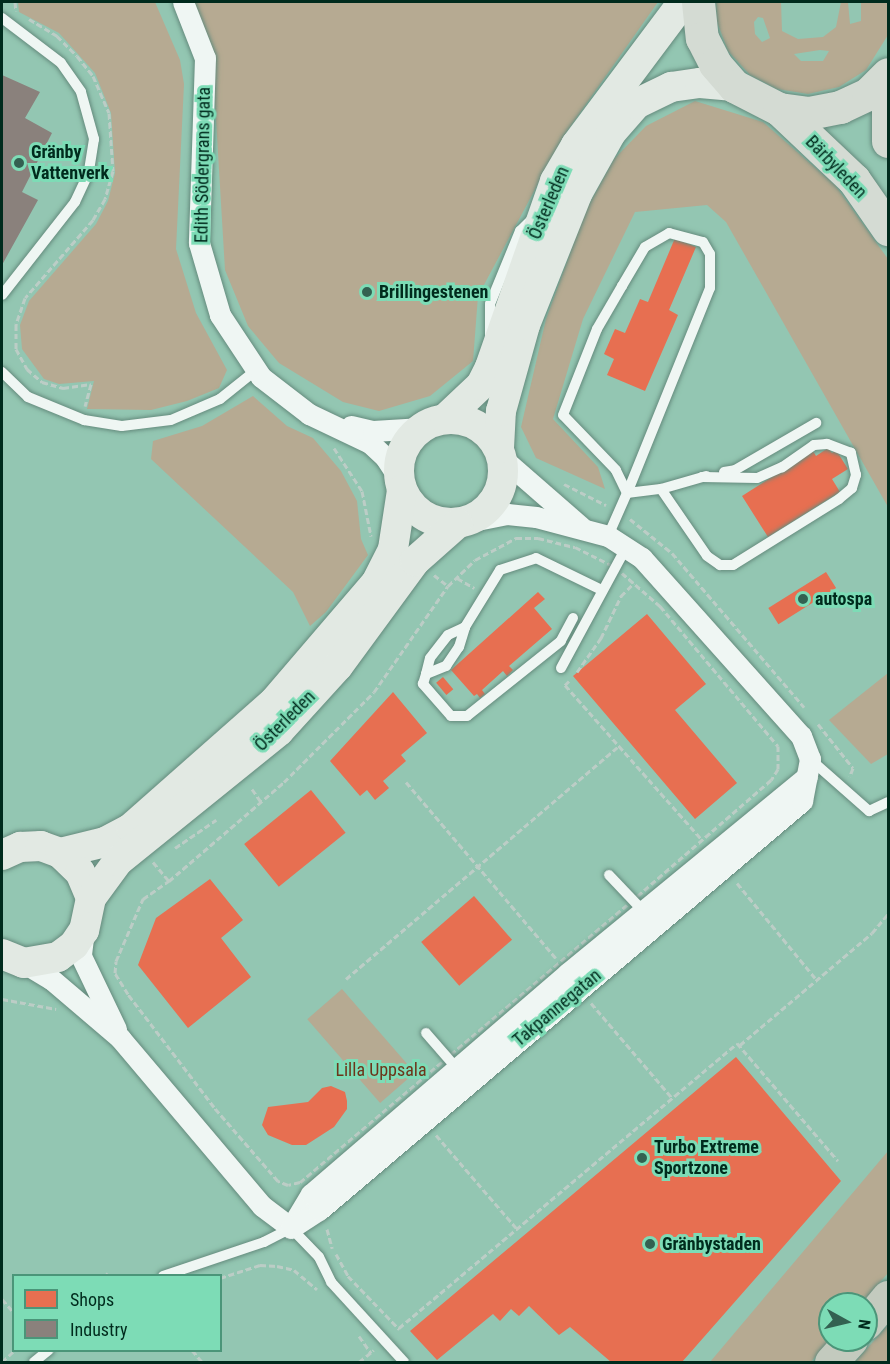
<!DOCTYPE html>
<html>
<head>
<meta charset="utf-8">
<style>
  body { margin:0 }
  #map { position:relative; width:890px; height:1364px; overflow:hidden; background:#93c6b2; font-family:"Roboto Condensed",sans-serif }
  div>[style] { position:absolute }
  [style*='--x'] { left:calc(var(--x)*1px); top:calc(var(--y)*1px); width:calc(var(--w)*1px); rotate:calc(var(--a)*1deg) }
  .green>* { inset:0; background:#b6aa92; transform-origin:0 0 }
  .shops>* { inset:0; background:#e76f51; transform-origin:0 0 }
  .industry>* { inset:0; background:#8a817c }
  .path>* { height:3px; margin-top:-1.5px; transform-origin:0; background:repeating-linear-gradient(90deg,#bccdc6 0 6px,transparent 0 9px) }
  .roads { filter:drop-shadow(0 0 2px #658b7d) drop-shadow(0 0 2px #658b7d) }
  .service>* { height:10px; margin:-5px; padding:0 5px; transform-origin:5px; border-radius:5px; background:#eff6f3 }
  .minor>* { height:21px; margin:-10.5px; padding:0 10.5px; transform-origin:10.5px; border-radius:10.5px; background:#eff6f3 }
  .secondary>* { height:30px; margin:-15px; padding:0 15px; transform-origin:15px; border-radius:15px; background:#e2e9e3 }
  .secondary>.ring { margin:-15px; padding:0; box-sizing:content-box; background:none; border:30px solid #e2e9e3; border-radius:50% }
  .primary>* { height:33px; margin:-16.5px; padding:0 16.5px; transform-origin:16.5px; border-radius:16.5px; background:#d4dbd3 }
  .motorway>* { height:33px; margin:-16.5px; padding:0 16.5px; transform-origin:16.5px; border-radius:16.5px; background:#c3cabe }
  .dots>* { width:16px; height:16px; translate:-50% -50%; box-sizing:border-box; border:3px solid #7ddcb6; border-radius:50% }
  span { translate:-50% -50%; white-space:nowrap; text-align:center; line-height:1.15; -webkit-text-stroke:6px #7ddcb6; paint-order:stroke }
  .poi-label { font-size:18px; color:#002b1d; font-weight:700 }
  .left { translate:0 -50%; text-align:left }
  .street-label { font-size:18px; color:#002b1d }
  .park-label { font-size:18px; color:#6c351a }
  .frame { position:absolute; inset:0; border:3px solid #002b1d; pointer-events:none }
  .legend { position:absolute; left:12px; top:1274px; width:210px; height:78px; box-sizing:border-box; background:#7ddcb6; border:2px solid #4b9579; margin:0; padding:8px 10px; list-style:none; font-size:18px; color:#002b1d }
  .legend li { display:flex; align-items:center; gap:12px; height:30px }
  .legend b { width:30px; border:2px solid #4b9579 }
  .north { position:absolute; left:818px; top:1292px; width:60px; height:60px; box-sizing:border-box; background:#7ddcb6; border:2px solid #4b9579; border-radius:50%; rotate:98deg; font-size:16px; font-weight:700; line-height:24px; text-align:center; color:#002b1d }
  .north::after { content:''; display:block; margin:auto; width:21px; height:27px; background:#336151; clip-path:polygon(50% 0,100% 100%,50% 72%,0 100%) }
</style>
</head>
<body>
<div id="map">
  <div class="green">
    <i style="clip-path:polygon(18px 2px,155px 2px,180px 60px,184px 84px,176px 249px,196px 313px,227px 370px,219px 388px,187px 401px,151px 410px,87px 409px,94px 381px,59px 384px,44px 379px,22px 349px,20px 325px,29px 301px,96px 224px,108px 201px,115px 173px,111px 113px,95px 73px,59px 33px,19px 12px)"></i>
    <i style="clip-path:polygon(190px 2px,658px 2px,563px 137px,478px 296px,473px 361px,430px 396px,379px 411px,343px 402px,279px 363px,248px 326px,225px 270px,212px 53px)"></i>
    <i style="clip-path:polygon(evenodd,716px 2px,781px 2px,782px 31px,798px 39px,823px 37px,836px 27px,841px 2px,848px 2px,850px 24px,861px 21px,861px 2px,888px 2px,888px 35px,866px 70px,839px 87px,808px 94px,777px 89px,750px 75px,728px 51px,717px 22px,716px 2px,758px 17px,763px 18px,770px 38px,762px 42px,755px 34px,754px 22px,758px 17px,716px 2px,820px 50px,829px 51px,823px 61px,801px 61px,794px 54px,820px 50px)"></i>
    <i style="clip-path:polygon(695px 101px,763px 122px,835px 185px,888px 259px,888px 507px,726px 222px,707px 205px,635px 212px,583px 319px,553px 419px,598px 467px,605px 489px,536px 458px,521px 427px,546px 319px,586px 210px,614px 159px,646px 126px)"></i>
    <i style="clip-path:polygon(253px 396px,287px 426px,313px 438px,341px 471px,357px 501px,361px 539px,368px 555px,326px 612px,310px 626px,293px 592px,151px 459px,153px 441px,202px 426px)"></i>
    <i style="clip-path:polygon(888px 673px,888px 754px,871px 764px,829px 720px)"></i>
    <i style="left:342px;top:989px;width:111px;height:46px;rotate:49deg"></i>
    <i style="clip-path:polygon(888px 1151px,888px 1273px,861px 1304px,830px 1304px,830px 1340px,811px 1362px,710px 1362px)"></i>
    <i style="clip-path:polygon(888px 1325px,888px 1359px,885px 1362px,855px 1362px)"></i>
  </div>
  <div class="shops">
    <i style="clip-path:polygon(675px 238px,696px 247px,669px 310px,678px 315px,645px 391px,607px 375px,614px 359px,604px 354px,615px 329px,625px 333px,640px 299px,648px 302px)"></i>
    <i style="clip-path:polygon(828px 448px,832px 453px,836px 450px,848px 469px,832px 479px,840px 492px,768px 537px,742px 496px,813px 451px,816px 456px)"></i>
    <i style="left:826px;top:572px;width:19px;height:68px;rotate:58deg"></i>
    <i style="clip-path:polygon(538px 592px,545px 599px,534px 608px,552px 629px,509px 666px,513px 670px,507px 676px,503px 671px,482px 690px,485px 694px,480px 698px,477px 694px,474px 696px,451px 670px)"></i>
    <i style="clip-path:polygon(647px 614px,706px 684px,675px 710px,737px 783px,695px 819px,573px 676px)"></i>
    <i style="left:443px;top:677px;width:16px;height:9px;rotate:50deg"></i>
    <i style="clip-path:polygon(393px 692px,427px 733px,401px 755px,406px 761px,383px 781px,389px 788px,375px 800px,367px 790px,360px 796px,330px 761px)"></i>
    <i style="left:311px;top:790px;width:55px;height:86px;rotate:51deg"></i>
    <i style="clip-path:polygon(210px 879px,243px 920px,221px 938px,251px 977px,188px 1028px,138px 965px,156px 918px)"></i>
    <i style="left:474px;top:896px;width:58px;height:70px;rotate:49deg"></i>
    <i style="clip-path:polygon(736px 1057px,841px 1181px,682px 1362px,611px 1362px,570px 1327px,559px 1335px,529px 1306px,519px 1316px,511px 1309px,500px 1321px,493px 1314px,437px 1360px,410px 1331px)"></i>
    <i style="clip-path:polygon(331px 1086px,345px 1092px,347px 1101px,347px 1109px,334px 1127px,306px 1145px,292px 1145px,268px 1135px,262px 1125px,268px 1107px,308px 1102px,322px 1088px)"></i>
  </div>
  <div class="industry">
    <i style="clip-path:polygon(2px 75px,40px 92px,25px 118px,52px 133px,22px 192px,38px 200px,2px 265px)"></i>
  </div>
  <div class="path">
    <i style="--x:15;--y:2;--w:9;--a:84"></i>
    <i style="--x:29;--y:19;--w:33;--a:31"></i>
    <i style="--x:57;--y:36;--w:28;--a:45"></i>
    <i style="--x:77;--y:56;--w:26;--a:51"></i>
    <i style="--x:93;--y:76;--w:40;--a:66.6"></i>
    <i style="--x:109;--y:113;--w:58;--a:86.1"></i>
    <i style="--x:113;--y:171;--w:29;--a:106"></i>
    <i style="--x:105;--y:199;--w:24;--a:120"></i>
    <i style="--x:93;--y:220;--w:103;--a:131.1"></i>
    <i style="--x:25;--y:298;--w:28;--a:109"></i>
    <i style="--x:16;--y:324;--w:25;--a:90"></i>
    <i style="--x:16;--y:349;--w:23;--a:61"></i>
    <i style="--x:27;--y:369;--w:20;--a:41"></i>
    <i style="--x:42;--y:382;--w:22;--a:16"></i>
    <i style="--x:63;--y:388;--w:28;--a:-8"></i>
    <i style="--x:91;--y:384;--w:23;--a:105"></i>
    <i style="--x:334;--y:448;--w:51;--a:56.9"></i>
    <i style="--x:362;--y:491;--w:46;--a:78.7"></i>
    <i style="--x:564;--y:484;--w:47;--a:26.6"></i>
    <i style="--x:630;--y:519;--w:54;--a:39"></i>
    <i style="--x:672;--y:553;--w:203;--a:49.4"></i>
    <i style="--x:516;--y:538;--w:22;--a:0"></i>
    <i style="--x:538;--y:538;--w:38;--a:14"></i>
    <i style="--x:575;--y:547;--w:45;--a:26.6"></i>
    <i style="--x:615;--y:567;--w:60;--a:40.9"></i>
    <i style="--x:660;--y:606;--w:183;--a:49.9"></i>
    <i style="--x:778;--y:746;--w:23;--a:90"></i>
    <i style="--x:778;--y:769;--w:13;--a:122"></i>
    <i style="--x:771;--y:780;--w:181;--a:139"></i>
    <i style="--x:634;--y:899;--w:438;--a:139.7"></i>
    <i style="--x:300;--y:1182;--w:12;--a:166"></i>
    <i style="--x:288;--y:1185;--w:11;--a:-158"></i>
    <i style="--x:278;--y:1181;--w:98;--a:-130.9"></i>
    <i style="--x:214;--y:1107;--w:142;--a:-127.3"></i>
    <i style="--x:128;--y:994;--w:25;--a:-122"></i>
    <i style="--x:115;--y:973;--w:12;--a:-85"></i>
    <i style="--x:116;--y:961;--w:68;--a:-66.5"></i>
    <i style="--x:143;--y:899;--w:32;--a:-35"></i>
    <i style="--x:169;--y:881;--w:152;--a:-40.7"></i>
    <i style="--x:284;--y:782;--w:127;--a:-45"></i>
    <i style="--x:374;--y:692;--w:129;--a:-55.1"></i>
    <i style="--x:448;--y:586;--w:37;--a:-44"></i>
    <i style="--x:475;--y:560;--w:47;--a:-28.2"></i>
    <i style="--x:434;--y:575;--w:18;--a:38"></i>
    <i style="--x:457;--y:578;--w:20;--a:30"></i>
    <i style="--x:577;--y:672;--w:42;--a:-54.8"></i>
    <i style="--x:601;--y:638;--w:47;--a:-64.5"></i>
    <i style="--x:621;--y:596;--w:18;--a:-45"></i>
    <i style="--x:569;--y:681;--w:6;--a:135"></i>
    <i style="--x:565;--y:685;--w:207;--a:48.5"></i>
    <i style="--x:818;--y:724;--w:56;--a:51.5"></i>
    <i style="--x:853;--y:768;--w:9;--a:111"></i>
    <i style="--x:406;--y:782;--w:231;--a:49.6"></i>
    <i style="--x:252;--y:789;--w:16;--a:55"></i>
    <i style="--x:175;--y:848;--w:50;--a:-34.3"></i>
    <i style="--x:153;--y:862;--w:25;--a:50"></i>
    <i style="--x:737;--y:883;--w:123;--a:50.6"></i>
    <i style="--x:346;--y:979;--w:359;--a:-40.5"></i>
    <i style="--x:2;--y:999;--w:55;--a:10.5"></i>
    <i style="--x:591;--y:1003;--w:125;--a:49.5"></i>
    <i style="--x:740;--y:1045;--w:173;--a:-40.3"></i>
    <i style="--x:872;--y:933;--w:25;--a:-50"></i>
    <i style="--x:436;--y:1135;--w:124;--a:49.2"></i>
    <i style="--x:327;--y:1229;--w:20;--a:75"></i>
    <i style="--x:336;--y:1254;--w:25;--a:61"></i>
    <i style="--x:348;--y:1276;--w:74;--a:46.1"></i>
    <i style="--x:105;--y:1276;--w:4;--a:-45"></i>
    <i style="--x:220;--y:1278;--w:42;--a:-18"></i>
    <i style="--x:260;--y:1265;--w:17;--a:3"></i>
    <i style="--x:277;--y:1266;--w:17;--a:13"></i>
    <i style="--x:294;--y:1270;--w:30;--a:40"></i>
    <i style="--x:2;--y:1299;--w:18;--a:49"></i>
    <i style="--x:399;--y:1328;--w:442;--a:-40.1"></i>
    <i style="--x:737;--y:1043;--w:155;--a:49.4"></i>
    <i style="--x:359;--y:1336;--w:21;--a:55"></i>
    <i style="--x:192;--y:1350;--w:16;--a:50"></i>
    <i style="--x:2;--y:1362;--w:18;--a:-43"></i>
    <i style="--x:359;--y:1362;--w:19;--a:-39"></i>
  </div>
  <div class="roads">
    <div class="service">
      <i style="--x:2;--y:18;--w:74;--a:37.3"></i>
      <i style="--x:61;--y:63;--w:35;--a:55"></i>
      <i style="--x:81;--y:92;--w:49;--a:74.5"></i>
      <i style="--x:94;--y:139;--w:33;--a:99"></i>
      <i style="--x:89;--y:172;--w:33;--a:115"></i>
      <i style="--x:75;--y:202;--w:118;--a:128.1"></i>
      <i style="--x:669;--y:233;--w:35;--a:15"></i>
      <i style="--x:703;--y:242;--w:14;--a:60"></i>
      <i style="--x:710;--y:254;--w:34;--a:90"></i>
      <i style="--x:710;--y:288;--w:221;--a:112"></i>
      <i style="--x:627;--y:493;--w:25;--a:-116"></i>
      <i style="--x:616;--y:470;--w:76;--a:-133.9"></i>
      <i style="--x:563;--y:415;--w:92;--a:-68.4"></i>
      <i style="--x:597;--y:329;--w:50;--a:-59.8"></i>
      <i style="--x:622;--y:286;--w:45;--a:-59.5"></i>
      <i style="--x:645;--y:247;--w:28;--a:-30"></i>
      <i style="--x:490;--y:335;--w:31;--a:-90"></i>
      <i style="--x:490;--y:304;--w:79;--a:-67.7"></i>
      <i style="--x:520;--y:231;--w:16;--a:-45"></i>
      <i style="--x:2;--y:372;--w:36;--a:44"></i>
      <i style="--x:28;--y:397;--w:61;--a:22.3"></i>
      <i style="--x:84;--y:420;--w:38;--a:9"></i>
      <i style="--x:122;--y:426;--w:49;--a:-7"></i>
      <i style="--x:171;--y:420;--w:53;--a:-23.2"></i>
      <i style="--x:220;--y:399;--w:45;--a:-38.7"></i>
      <i style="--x:724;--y:472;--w:11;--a:-10"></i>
      <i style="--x:735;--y:470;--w:94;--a:-30.1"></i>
      <i style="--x:661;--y:489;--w:81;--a:55.5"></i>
      <i style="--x:707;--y:556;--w:16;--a:35"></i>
      <i style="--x:720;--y:565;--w:13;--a:0"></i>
      <i style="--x:733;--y:565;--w:125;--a:-31.9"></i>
      <i style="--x:839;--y:499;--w:17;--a:-40"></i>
      <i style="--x:852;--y:488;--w:14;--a:-73"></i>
      <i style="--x:856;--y:475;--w:23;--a:-103"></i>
      <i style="--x:851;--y:453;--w:26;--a:-159"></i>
      <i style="--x:827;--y:444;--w:13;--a:176"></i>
      <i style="--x:814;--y:445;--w:39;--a:145"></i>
      <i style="--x:782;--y:467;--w:27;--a:156"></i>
      <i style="--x:757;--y:478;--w:55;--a:-179"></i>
      <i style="--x:608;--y:536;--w:47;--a:-66.2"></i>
      <i style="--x:627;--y:493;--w:34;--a:-7"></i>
      <i style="--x:661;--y:489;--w:47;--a:-16.1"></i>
      <i style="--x:573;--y:618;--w:26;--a:118"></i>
      <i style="--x:561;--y:641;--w:120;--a:141.4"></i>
      <i style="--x:467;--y:716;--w:16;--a:180"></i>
      <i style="--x:451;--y:716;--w:43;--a:-131.2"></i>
      <i style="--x:423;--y:684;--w:10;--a:-73"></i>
      <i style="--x:426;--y:674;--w:22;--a:-22"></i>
      <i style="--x:446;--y:666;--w:23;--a:-56"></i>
      <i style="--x:459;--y:647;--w:21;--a:-73"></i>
      <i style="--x:465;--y:627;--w:67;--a:-58.4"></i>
      <i style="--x:500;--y:570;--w:38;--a:-18"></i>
      <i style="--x:536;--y:558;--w:73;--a:25.9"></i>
      <i style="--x:561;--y:668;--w:136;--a:-61.6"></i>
      <i style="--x:426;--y:674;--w:16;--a:-76"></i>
      <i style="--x:430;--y:658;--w:29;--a:-52"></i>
      <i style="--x:448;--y:635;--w:19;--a:-25"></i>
      <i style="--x:810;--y:759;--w:79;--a:41.4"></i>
      <i style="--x:869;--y:811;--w:21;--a:-25"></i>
      <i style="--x:609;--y:875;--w:54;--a:46.5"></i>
      <i style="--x:426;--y:1033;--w:50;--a:49"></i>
      <i style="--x:163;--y:1276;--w:107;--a:-18.6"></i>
      <i style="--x:264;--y:1242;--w:30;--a:-27"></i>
      <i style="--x:291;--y:1228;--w:40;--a:46"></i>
      <i style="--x:319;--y:1257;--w:28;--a:64"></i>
      <i style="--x:331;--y:1282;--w:108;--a:47.6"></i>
      <i style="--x:34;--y:1362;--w:19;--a:-39"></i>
    </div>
    <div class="minor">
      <i style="--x:183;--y:2;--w:60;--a:68.6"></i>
      <i style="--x:205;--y:58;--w:185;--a:91.9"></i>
      <i style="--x:199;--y:243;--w:75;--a:73.7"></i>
      <i style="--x:220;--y:315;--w:74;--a:56.5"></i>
      <i style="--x:261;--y:377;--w:61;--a:37.6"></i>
      <i style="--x:309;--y:414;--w:68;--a:25.4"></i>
      <i style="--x:370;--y:443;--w:21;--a:43"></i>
      <i style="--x:385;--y:457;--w:27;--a:57"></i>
      <i style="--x:351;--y:426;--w:23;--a:13"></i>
      <i style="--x:373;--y:431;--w:49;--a:-3.5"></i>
      <i style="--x:502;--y:458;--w:105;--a:41.1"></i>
      <i style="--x:84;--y:930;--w:26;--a:97"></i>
      <i style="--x:81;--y:956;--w:81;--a:64.4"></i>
      <i style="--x:24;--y:963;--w:31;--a:31"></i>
      <i style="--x:51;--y:979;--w:91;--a:40.5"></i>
      <i style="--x:120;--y:1038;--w:220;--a:49.8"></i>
      <i style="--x:262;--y:1206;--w:36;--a:37"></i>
      <i style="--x:293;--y:1224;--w:35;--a:-59"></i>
      <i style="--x:311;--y:1194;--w:339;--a:-40.7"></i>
      <i style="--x:568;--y:973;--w:309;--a:-39.4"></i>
      <i style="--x:291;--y:1228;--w:33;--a:-33"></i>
      <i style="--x:319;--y:1210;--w:633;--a:-40.26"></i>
      <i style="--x:802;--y:801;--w:43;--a:-79.2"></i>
      <i style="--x:810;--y:759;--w:25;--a:-111"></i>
      <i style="--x:801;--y:736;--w:239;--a:-131.8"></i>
      <i style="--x:642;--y:558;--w:40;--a:-147.1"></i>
      <i style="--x:608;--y:536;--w:74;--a:-165.2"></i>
      <i style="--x:536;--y:517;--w:29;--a:-174"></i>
      <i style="--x:507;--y:514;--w:41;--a:168.7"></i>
    </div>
    <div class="secondary">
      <i class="ring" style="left:399px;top:419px;width:74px;height:74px"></i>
      <i style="--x:445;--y:419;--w:50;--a:-43.4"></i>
      <i style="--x:481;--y:385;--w:20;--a:-63"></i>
      <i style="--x:490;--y:367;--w:197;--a:-70.7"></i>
      <i style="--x:555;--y:181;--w:42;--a:-59.7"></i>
      <i style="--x:576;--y:145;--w:179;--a:-53.2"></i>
      <i style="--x:499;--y:448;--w:37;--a:-87"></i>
      <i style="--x:501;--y:411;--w:89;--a:-74.4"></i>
      <i style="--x:525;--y:325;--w:141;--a:-68.3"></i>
      <i style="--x:577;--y:194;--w:70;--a:-60.9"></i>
      <i style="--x:611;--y:133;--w:38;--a:-49"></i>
      <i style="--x:636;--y:104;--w:39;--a:-26"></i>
      <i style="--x:671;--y:87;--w:29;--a:-8"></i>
      <i style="--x:700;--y:83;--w:34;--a:5"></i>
      <i style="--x:60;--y:853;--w:46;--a:-13.7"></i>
      <i style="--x:105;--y:842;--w:30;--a:-28"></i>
      <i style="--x:131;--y:828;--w:189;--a:-41.4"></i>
      <i style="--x:273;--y:703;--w:158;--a:-49.4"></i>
      <i style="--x:376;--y:583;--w:38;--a:-63"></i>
      <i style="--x:393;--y:549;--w:60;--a:-81.3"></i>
      <i style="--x:2;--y:855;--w:20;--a:-24"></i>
      <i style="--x:20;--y:847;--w:21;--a:-3"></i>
      <i style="--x:41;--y:846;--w:20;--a:20"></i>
      <i style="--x:60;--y:853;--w:28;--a:44"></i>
      <i style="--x:80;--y:872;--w:28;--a:67"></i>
      <i style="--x:91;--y:898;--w:33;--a:102"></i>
      <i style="--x:84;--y:930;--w:18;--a:124"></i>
      <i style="--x:74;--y:945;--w:20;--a:143"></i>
      <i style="--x:58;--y:957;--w:35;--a:170"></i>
      <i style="--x:24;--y:963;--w:24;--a:-158"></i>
      <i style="--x:91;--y:898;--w:46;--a:-53.9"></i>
      <i style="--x:118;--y:861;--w:207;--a:-38.9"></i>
      <i style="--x:279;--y:731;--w:88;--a:-47.8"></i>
      <i style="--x:338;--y:666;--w:130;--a:-53.7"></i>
      <i style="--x:415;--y:561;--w:57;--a:-41.5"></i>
    </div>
    <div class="primary">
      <i style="--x:698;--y:2;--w:36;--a:84"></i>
      <i style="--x:702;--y:38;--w:29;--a:63"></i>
      <i style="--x:715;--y:64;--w:29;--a:49"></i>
      <i style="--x:734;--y:86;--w:51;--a:27.1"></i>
      <i style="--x:779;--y:109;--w:30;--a:8"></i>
      <i style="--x:809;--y:113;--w:32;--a:-11"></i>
      <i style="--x:840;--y:107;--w:31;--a:-25"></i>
      <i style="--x:868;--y:94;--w:28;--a:-45"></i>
      <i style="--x:888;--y:86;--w:55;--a:90"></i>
      <i style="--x:779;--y:109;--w:103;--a:43.4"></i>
      <i style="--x:854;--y:180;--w:60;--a:55.2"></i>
    </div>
    <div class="motorway">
      <i style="--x:866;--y:1323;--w:34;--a:-50"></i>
      <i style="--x:831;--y:1362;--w:30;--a:-48"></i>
    </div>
  </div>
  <div class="dots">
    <i style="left:19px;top:163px;background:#336151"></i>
    <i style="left:367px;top:292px;background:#336151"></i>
    <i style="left:803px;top:599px;background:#336151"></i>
    <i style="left:642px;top:1158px;background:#336151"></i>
    <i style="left:650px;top:1244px;background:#336151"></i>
  </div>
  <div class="poi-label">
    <span class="left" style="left:31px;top:163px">Gränby<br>Vattenverk</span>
    <span class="left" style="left:379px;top:292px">Brillingestenen</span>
    <span class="left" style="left:815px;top:599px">autospa</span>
    <span class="left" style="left:654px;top:1158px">Turbo Extreme<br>Sportzone</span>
    <span class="left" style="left:662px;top:1244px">Gränbystaden</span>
  </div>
  <div class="street-label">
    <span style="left:203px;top:165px;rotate:-89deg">Edith Södergrans gata</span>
    <span style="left:836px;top:167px;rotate:46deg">Bärbyleden</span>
    <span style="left:549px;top:203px;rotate:-67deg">Österleden</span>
    <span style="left:285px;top:721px;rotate:-45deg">Österleden</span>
    <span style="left:557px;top:1008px;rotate:-40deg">Takpannegatan</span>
  </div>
  <div class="park-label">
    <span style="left:381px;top:1070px">Lilla Uppsala</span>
  </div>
  <div class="frame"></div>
  <ul class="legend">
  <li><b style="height:16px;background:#e76f51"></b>Shops</li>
  <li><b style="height:16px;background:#8a817c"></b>Industry</li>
  </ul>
  <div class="north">N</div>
</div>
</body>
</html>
